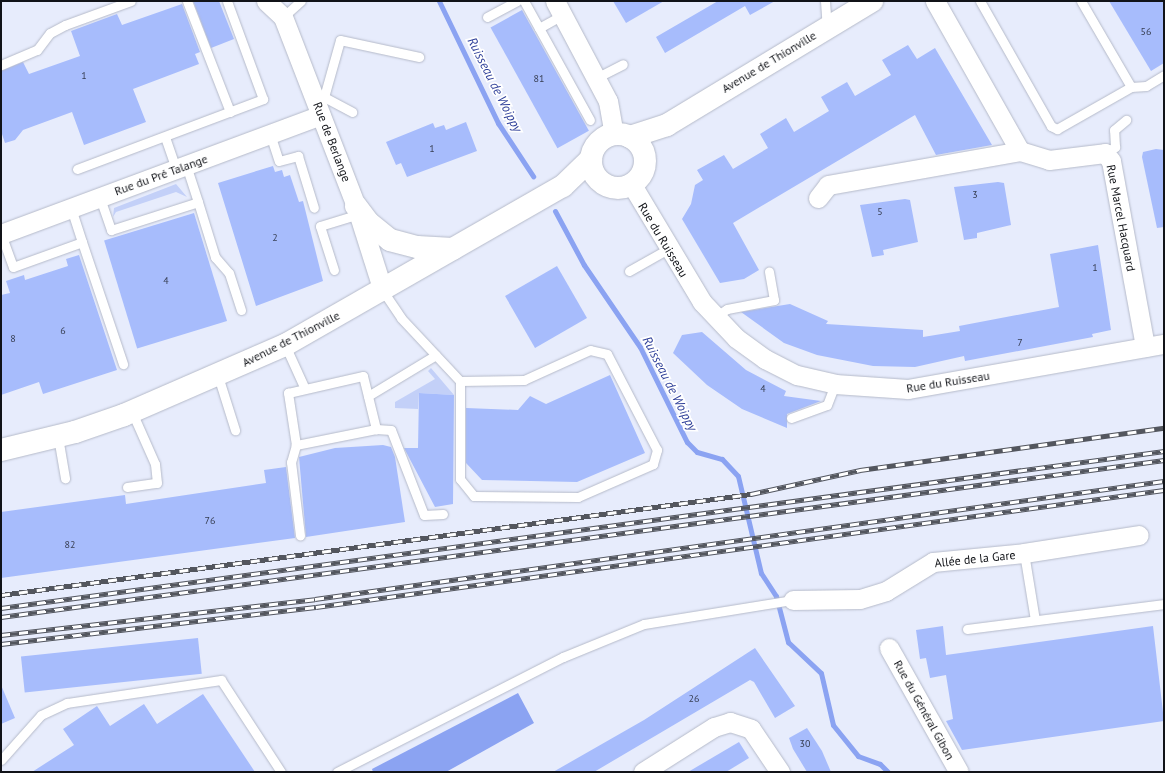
<!DOCTYPE html>
<html>
<head>
<meta charset="utf-8">
<style>
  body { margin:0 }
  #map { position:relative; width:1165px; height:773px; overflow:hidden; background:#e7ecfc; font-family:"PT Sans",sans-serif }
  div>[style] { position:absolute }
  [style*='--x'] { left:calc(var(--x)*1px); top:calc(var(--y)*1px); width:calc(var(--w)*1px); rotate:calc(var(--a)*1deg) }
  .green>* { inset:0; background:#c3d0f8 }
  .water>* { inset:0; background:#8ba3f2 }
  .stream>* { height:5px; margin:-2.5px; padding:0 2.5px; transform-origin:2.5px; border-radius:2.5px; background:#8ba3f2 }
  .building>* { inset:0; background:#a7bcfc; transform-origin:0 0 }
  .roads { filter:drop-shadow(0 0 1px #b5bac9) drop-shadow(0 0 1px #b5bac9) }
  .lane>* { height:9px; margin:-4.5px; padding:0 4.5px; transform-origin:4.5px; border-radius:4.5px; background:#fff }
  .street>* { height:19px; margin:-9.5px; padding:0 9.5px; transform-origin:9.5px; border-radius:9.5px; background:#fff }
  .primary>* { height:22px; margin:-11px; padding:0 11px; transform-origin:11px; border-radius:11px; background:#fff }
  .primary>.ring { margin:-11px; padding:0; box-sizing:content-box; background:none; border:22px solid #fff; border-radius:50% }
  .rail>* { height:4.5px; margin-top:-2.25px; transform-origin:0; background:repeating-linear-gradient(90deg,#fff 0 9px,#53565e 0 18px); box-sizing:border-box; border-block:1px solid #53565e }
  span { translate:-50% -50%; white-space:nowrap; text-align:center; line-height:1.15; -webkit-text-stroke:3.5px #fff; paint-order:stroke }
  .number-label { font-size:10px; color:#363d51 }
  .number-label span { -webkit-text-stroke-width:0 }
  .street-label { font-size:12px; color:#111318 }
  .water-label { font-size:13px; color:#2e3f99; font-style:italic }
  .frame { position:absolute; inset:0; border:2px solid #111318; pointer-events:none }
</style>
</head>
<body>
<div id="map">
  <div class="green">
    <i style="clip-path:polygon(176px 184px,187px 197px,176px 192px,116px 212px,113px 217px,114px 208px)"></i>
    <i style="clip-path:polygon(431px 368px,454px 395px,419px 393px,418px 409px,395px 408px,395px 402px,435px 379px,428px 371px)"></i>
  </div>
  <div class="water">
    <i style="clip-path:polygon(518px 693px,534px 723px,446px 772px,373px 772px,372px 769px)"></i>
  </div>
  <div class="stream">
    <i style="--x:439;--y:1;--w:136;--a:64.2"></i>
    <i style="--x:498;--y:123;--w:64;--a:56.6"></i>
    <i style="--x:555;--y:211;--w:61;--a:61.8"></i>
    <i style="--x:584;--y:265;--w:99;--a:55.7"></i>
    <i style="--x:640;--y:347;--w:106;--a:63.7"></i>
    <i style="--x:687;--y:442;--w:14;--a:45"></i>
    <i style="--x:697;--y:452;--w:26;--a:16"></i>
    <i style="--x:722;--y:459;--w:23;--a:47"></i>
    <i style="--x:738;--y:476;--w:100;--a:76.7"></i>
    <i style="--x:761;--y:573;--w:27;--a:57"></i>
    <i style="--x:776;--y:596;--w:48;--a:75.4"></i>
    <i style="--x:788;--y:642;--w:45;--a:43.2"></i>
    <i style="--x:821;--y:673;--w:53;--a:77"></i>
    <i style="--x:833;--y:725;--w:40;--a:51"></i>
    <i style="--x:858;--y:756;--w:23;--a:20"></i>
    <i style="--x:880;--y:764;--w:11;--a:45"></i>
  </div>
  <div class="building">
    <i style="clip-path:polygon(193px 1px,219px 1px,234px 39px,211px 48px)"></i>
    <i style="clip-path:polygon(613px 1px,664px 1px,626px 23px)"></i>
    <i style="clip-path:polygon(718px 1px,775px 1px,750px 15px,745px 6px,665px 53px,656px 37px)"></i>
    <i style="clip-path:polygon(1109px 1px,1164px 1px,1164px 63px,1151px 71px)"></i>
    <i style="clip-path:polygon(182px 4px,200px 52px,195px 54px,199px 64px,133px 89px,146px 122px,84px 145px,72px 112px,23px 130px,15px 140px,5px 143px,1px 131px,1px 71px,23px 62px,29px 74px,80px 56px,71px 31px,117px 14px,122px 25px)"></i>
    <i style="left:522px;top:10px;width:138px;height:36px;rotate:61deg"></i>
    <i style="clip-path:polygon(908px 45px,917px 59px,935px 48px,992px 145px,936px 155px,915px 115px,733px 223px,759px 270px,744px 279px,720px 283px,682px 219px,691px 204px,695px 185px,703px 180px,697px 170px,724px 155px,733px 169px,768px 148px,760px 134px,786px 118px,794px 132px,829px 111px,821px 97px,847px 82px,855px 96px,891px 75px,882px 60px)"></i>
    <i style="clip-path:polygon(466px 122px,477px 151px,407px 177px,401px 163px,396px 165px,386px 142px,433px 123px,435px 128px,444px 125px,446px 130px)"></i>
    <i style="clip-path:polygon(1156px 149px,1164px 150px,1164px 227px,1157px 228px,1142px 157px,1143px 152px)"></i>
    <i style="clip-path:polygon(273px 166px,275px 172px,282px 170px,284px 177px,290px 175px,299px 202px,303px 201px,323px 281px,256px 306px,218px 183px)"></i>
    <i style="clip-path:polygon(998px 182px,1004px 183px,1011px 225px,977px 233px,977px 238px,964px 240px,954px 187px)"></i>
    <i style="clip-path:polygon(905px 199px,910px 200px,918px 242px,883px 250px,884px 255px,872px 257px,860px 205px)"></i>
    <i style="left:194px;top:213px;width:113px;height:94px;rotate:73deg"></i>
    <i style="clip-path:polygon(1098px 245px,1111px 330px,1092px 334px,1093px 337px,965px 361px,964px 356px,915px 367px,873px 366px,817px 355px,784px 343px,741px 312px,790px 304px,828px 321px,826px 324px,923px 330px,923px 337px,960px 331px,959px 326px,1059px 307px,1050px 254px)"></i>
    <i style="clip-path:polygon(79px 255px,117px 370px,43px 394px,39px 382px,1px 395px,1px 295px,10px 293px,6px 281px,24px 275px,25px 280px,68px 266px,66px 259px)"></i>
    <i style="left:557px;top:266px;width:60px;height:60px;rotate:60deg"></i>
    <i style="clip-path:polygon(702px 332px,746px 370px,786px 391px,784px 396px,821px 401px,787px 414px,787px 428px,742px 409px,707px 385px,673px 353px,682px 335px)"></i>
    <i style="clip-path:polygon(610px 375px,645px 453px,577px 482px,482px 480px,466px 463px,466px 408px,518px 410px,530px 396px,546px 404px)"></i>
    <i style="clip-path:polygon(419px 393px,454px 395px,453px 504px,435px 507px,404px 448px,418px 448px)"></i>
    <i style="clip-path:polygon(383px 445px,391px 447px,395px 457px,405px 522px,306px 537px,299px 457px,335px 448px)"></i>
    <i style="clip-path:polygon(286px 467px,295px 538px,1px 578px,1px 512px,125px 495px,126px 504px,266px 483px,264px 470px)"></i>
    <i style="clip-path:polygon(943px 626px,946px 655px,1153px 626px,1164px 721px,962px 750px,946px 721px,953px 719px,946px 675px,930px 678px,926px 658px,920px 659px,916px 630px)"></i>
    <i style="left:198px;top:638px;width:36px;height:178px;rotate:84deg"></i>
    <i style="clip-path:polygon(755px 648px,795px 706px,775px 718px,754px 682px,750px 680px,594px 772px,553px 772px,644px 720px)"></i>
    <i style="clip-path:polygon(1px 685px,15px 718px,1px 724px)"></i>
    <i style="clip-path:polygon(203px 694px,255px 772px,32px 772px,74px 745px,63px 729px,97px 706px,110px 726px,144px 704px,157px 724px)"></i>
    <i style="clip-path:polygon(807px 728px,822px 751px,831px 772px,807px 772px,793px 749px,789px 738px)"></i>
    <i style="clip-path:polygon(739px 742px,749px 758px,726px 772px,688px 772px)"></i>
  </div>
  <div class="roads">
    <div class="lane">
      <i style="--x:187;--y:1;--w:119;--a:68.8"></i>
      <i style="--x:524;--y:1;--w:136;--a:61"></i>
      <i style="--x:825;--y:1;--w:27;--a:86"></i>
      <i style="--x:980;--y:1;--w:144;--a:60.4"></i>
      <i style="--x:1051;--y:126;--w:7;--a:27"></i>
      <i style="--x:1057;--y:129;--w:85;--a:-29.6"></i>
      <i style="--x:1131;--y:87;--w:15;--a:-4"></i>
      <i style="--x:1146;--y:86;--w:21;--a:-31"></i>
      <i style="--x:1081;--y:1;--w:99;--a:59.8"></i>
      <i style="--x:283;--y:17;--w:24;--a:-42"></i>
      <i style="--x:487;--y:17;--w:34;--a:-28"></i>
      <i style="--x:539;--y:28;--w:26;--a:-29"></i>
      <i style="--x:1;--y:65;--w:39;--a:-23"></i>
      <i style="--x:37;--y:50;--w:21;--a:-53"></i>
      <i style="--x:50;--y:33;--w:17;--a:-28"></i>
      <i style="--x:65;--y:25;--w:70;--a:-20"></i>
      <i style="--x:596;--y:78;--w:30;--a:-27"></i>
      <i style="--x:324;--y:97;--w:59;--a:-74.3"></i>
      <i style="--x:340;--y:40;--w:81;--a:12.1"></i>
      <i style="--x:318;--y:99;--w:6;--a:-18"></i>
      <i style="--x:324;--y:97;--w:32;--a:28"></i>
      <i style="--x:270;--y:134;--w:28;--a:72"></i>
      <i style="--x:279;--y:161;--w:20;--a:-15"></i>
      <i style="--x:298;--y:156;--w:54;--a:72.9"></i>
      <i style="--x:165;--y:137;--w:34;--a:71"></i>
      <i style="--x:1105;--y:153;--w:12;--a:-31"></i>
      <i style="--x:1115;--y:147;--w:17;--a:-93"></i>
      <i style="--x:1114;--y:130;--w:16;--a:-40"></i>
      <i style="--x:77;--y:169;--w:199;--a:-20.6"></i>
      <i style="--x:263;--y:99;--w:104;--a:-110.2"></i>
      <i style="--x:100;--y:198;--w:34;--a:71"></i>
      <i style="--x:111;--y:230;--w:91;--a:-17.8"></i>
      <i style="--x:198;--y:202;--w:39;--a:-108"></i>
      <i style="--x:198;--y:202;--w:58;--a:72.8"></i>
      <i style="--x:215;--y:257;--w:21;--a:49"></i>
      <i style="--x:229;--y:273;--w:39;--a:72"></i>
      <i style="--x:1;--y:234;--w:35;--a:70"></i>
      <i style="--x:13;--y:267;--w:73;--a:-19.9"></i>
      <i style="--x:82;--y:242;--w:36;--a:-108"></i>
      <i style="--x:82;--y:242;--w:129;--a:71.4"></i>
      <i style="--x:334;--y:270;--w:46;--a:-107.7"></i>
      <i style="--x:320;--y:226;--w:41;--a:-17.1"></i>
      <i style="--x:629;--y:271;--w:45;--a:-29.4"></i>
      <i style="--x:383;--y:291;--w:32;--a:56"></i>
      <i style="--x:401;--y:318;--w:86;--a:46.9"></i>
      <i style="--x:460;--y:381;--w:98;--a:90"></i>
      <i style="--x:460;--y:479;--w:22;--a:51"></i>
      <i style="--x:474;--y:496;--w:104;--a:0.6"></i>
      <i style="--x:578;--y:497;--w:82;--a:-23.7"></i>
      <i style="--x:653;--y:464;--w:15;--a:-74"></i>
      <i style="--x:657;--y:450;--w:108;--a:-117.5"></i>
      <i style="--x:607;--y:354;--w:17;--a:-167"></i>
      <i style="--x:590;--y:350;--w:72;--a:155.6"></i>
      <i style="--x:524;--y:380;--w:64;--a:179.1"></i>
      <i style="--x:715;--y:317;--w:14;--a:-34"></i>
      <i style="--x:727;--y:309;--w:48;--a:-10.8"></i>
      <i style="--x:774;--y:300;--w:29;--a:-100"></i>
      <i style="--x:285;--y:345;--w:48;--a:65.6"></i>
      <i style="--x:218;--y:376;--w:57;--a:72.5"></i>
      <i style="--x:363;--y:376;--w:55;--a:76.2"></i>
      <i style="--x:376;--y:429;--w:82;--a:168.7"></i>
      <i style="--x:296;--y:445;--w:53;--a:-98.7"></i>
      <i style="--x:288;--y:393;--w:77;--a:-12.8"></i>
      <i style="--x:368;--y:396;--w:79;--a:-31.1"></i>
      <i style="--x:791;--y:418;--w:38;--a:-20"></i>
      <i style="--x:827;--y:405;--w:22;--a:-69"></i>
      <i style="--x:376;--y:429;--w:15;--a:4"></i>
      <i style="--x:391;--y:430;--w:91;--a:68.8"></i>
      <i style="--x:424;--y:515;--w:19;--a:-3"></i>
      <i style="--x:58;--y:437;--w:42;--a:80.3"></i>
      <i style="--x:296;--y:445;--w:18;--a:106"></i>
      <i style="--x:291;--y:462;--w:74;--a:83"></i>
      <i style="--x:127;--y:487;--w:30;--a:-8"></i>
      <i style="--x:157;--y:483;--w:19;--a:-96"></i>
      <i style="--x:155;--y:464;--w:57;--a:-113.9"></i>
      <i style="--x:1024;--y:553;--w:68;--a:80.7"></i>
      <i style="--x:967;--y:629;--w:199;--a:-7.2"></i>
      <i style="--x:1;--y:760;--w:60;--a:-48.4"></i>
      <i style="--x:41;--y:715;--w:29;--a:-25"></i>
      <i style="--x:67;--y:703;--w:156;--a:-8.5"></i>
      <i style="--x:221;--y:680;--w:110;--a:56.9"></i>
      <i style="--x:337;--y:772;--w:254;--a:-27"></i>
      <i style="--x:563;--y:657;--w:87;--a:-22.2"></i>
      <i style="--x:644;--y:624;--w:151;--a:-9.2"></i>
    </div>
    <div class="street">
      <i style="--x:266;--y:1;--w:23;--a:43"></i>
      <i style="--x:283;--y:17;--w:203;--a:68.9"></i>
      <i style="--x:356;--y:206;--w:89;--a:72.4"></i>
      <i style="--x:555;--y:1;--w:113;--a:62.1"></i>
      <i style="--x:608;--y:101;--w:34;--a:80"></i>
      <i style="--x:935;--y:1;--w:172;--a:60.5"></i>
      <i style="--x:1020;--y:151;--w:30;--a:17"></i>
      <i style="--x:1049;--y:160;--w:56;--a:-7.1"></i>
      <i style="--x:1105;--y:153;--w:10;--a:53"></i>
      <i style="--x:1111;--y:161;--w:189;--a:79.6"></i>
      <i style="--x:632;--y:185;--w:136;--a:59.1"></i>
      <i style="--x:702;--y:302;--w:50;--a:46.6"></i>
      <i style="--x:736;--y:338;--w:36;--a:36"></i>
      <i style="--x:765;--y:359;--w:36;--a:27"></i>
      <i style="--x:797;--y:375;--w:39;--a:13"></i>
      <i style="--x:835;--y:384;--w:73;--a:3.9"></i>
      <i style="--x:908;--y:389;--w:260;--a:-10"></i>
      <i style="--x:818;--y:198;--w:16;--a:-52"></i>
      <i style="--x:828;--y:185;--w:195;--a:-10"></i>
      <i style="--x:1;--y:234;--w:341;--a:-20.4"></i>
      <i style="--x:793;--y:600;--w:67;--a:-0.9"></i>
      <i style="--x:860;--y:599;--w:27;--a:-17"></i>
      <i style="--x:886;--y:591;--w:55;--a:-31.7"></i>
      <i style="--x:933;--y:562;--w:91;--a:-5.6"></i>
      <i style="--x:1024;--y:553;--w:116;--a:-8.9"></i>
      <i style="--x:889;--y:648;--w:142;--a:60.6"></i>
      <i style="--x:643;--y:772;--w:84;--a:-32.4"></i>
      <i style="--x:714;--y:727;--w:17;--a:-17"></i>
      <i style="--x:730;--y:722;--w:22;--a:18"></i>
      <i style="--x:751;--y:729;--w:52;--a:56"></i>
    </div>
    <div class="primary">
      <i class="ring" style="left:591px;top:134px;width:32px;height:32px"></i>
      <i style="--x:630;--y:137;--w:39;--a:-18"></i>
      <i style="--x:667;--y:125;--w:240;--a:-31.2"></i>
      <i style="--x:356;--y:206;--w:21;--a:53"></i>
      <i style="--x:369;--y:223;--w:27;--a:39"></i>
      <i style="--x:390;--y:240;--w:28;--a:15"></i>
      <i style="--x:417;--y:247;--w:36;--a:3"></i>
      <i style="--x:1;--y:450;--w:76;--a:-13.7"></i>
      <i style="--x:75;--y:432;--w:52;--a:-19.1"></i>
      <i style="--x:124;--y:415;--w:176;--a:-23.5"></i>
      <i style="--x:285;--y:345;--w:320;--a:-29.8"></i>
      <i style="--x:563;--y:186;--w:39;--a:-44"></i>
    </div>
  </div>
  <div class="rail">
    <i style="--x:1;--y:595;--w:757;--a:-7.67"></i>
    <i style="--x:751;--y:494;--w:112;--a:-12.4"></i>
    <i style="--x:860;--y:470;--w:307;--a:-7.9"></i>
    <i style="--x:1;--y:608;--w:1174;--a:-7.69"></i>
    <i style="--x:1;--y:617;--w:1174;--a:-7.69"></i>
    <i style="--x:1;--y:635;--w:316;--a:-6.5"></i>
    <i style="--x:315;--y:599;--w:857;--a:-7.91"></i>
    <i style="--x:1;--y:644;--w:317;--a:-6.7"></i>
    <i style="--x:316;--y:607;--w:856;--a:-7.86"></i>
  </div>
  <div class="number-label">
    <span style="left:1146px;top:32px">56</span>
    <span style="left:84px;top:76px">1</span>
    <span style="left:539px;top:79px">81</span>
    <span style="left:432px;top:149px">1</span>
    <span style="left:975px;top:195px">3</span>
    <span style="left:880px;top:212px">5</span>
    <span style="left:275px;top:238px">2</span>
    <span style="left:1095px;top:268px">1</span>
    <span style="left:166px;top:281px">4</span>
    <span style="left:63px;top:331px">6</span>
    <span style="left:13px;top:339px">8</span>
    <span style="left:1020px;top:343px">7</span>
    <span style="left:763px;top:389px">4</span>
    <span style="left:210px;top:521px">76</span>
    <span style="left:70px;top:545px">82</span>
    <span style="left:694px;top:699px">26</span>
    <span style="left:805px;top:744px">30</span>
  </div>
  <div class="street-label">
    <span style="left:769px;top:62px;rotate:-31deg">Avenue de Thionville</span>
    <span style="left:332px;top:142px;rotate:69deg">Rue de Berlange</span>
    <span style="left:161px;top:175px;rotate:-20deg">Rue du Pré Talange</span>
    <span style="left:1121px;top:218px;rotate:79deg">Rue Marcel Hacquard</span>
    <span style="left:663px;top:240px;rotate:59deg">Rue du Ruisseau</span>
    <span style="left:291px;top:339px;rotate:-27deg">Avenue de Thionville</span>
    <span style="left:948px;top:382px;rotate:-9deg">Rue du Ruisseau</span>
    <span style="left:975px;top:559px;rotate:-6deg">Allée de la Gare</span>
    <span style="left:924px;top:710px;rotate:61deg">Rue du Général Gibon</span>
  </div>
  <div class="water-label">
    <span style="left:494px;top:85px;rotate:63deg">Ruisseau de Woippy</span>
    <span style="left:669px;top:384px;rotate:63deg">Ruisseau de Woippy</span>
  </div>
  <div class="frame"></div>
</div>
</body>
</html>
